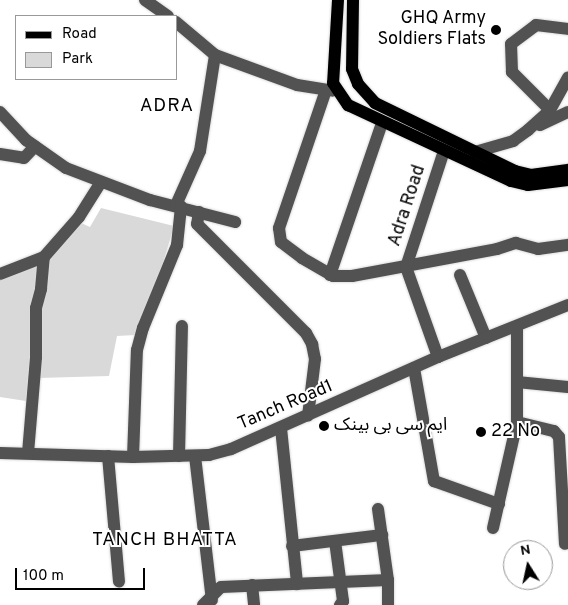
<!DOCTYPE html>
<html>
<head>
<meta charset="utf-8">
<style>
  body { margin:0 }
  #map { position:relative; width:568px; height:605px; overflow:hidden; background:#fff; font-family:Overpass,"Noto Sans Arabic",sans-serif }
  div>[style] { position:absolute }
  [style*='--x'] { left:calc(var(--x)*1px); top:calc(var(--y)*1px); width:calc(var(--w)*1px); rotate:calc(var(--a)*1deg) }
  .green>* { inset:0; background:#d9d9d9 }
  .roads { filter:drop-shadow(0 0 1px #dbdbdb) drop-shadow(0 0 1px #dbdbdb) }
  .minor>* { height:12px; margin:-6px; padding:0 6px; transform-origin:6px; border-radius:6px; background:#525252 }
  .major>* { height:12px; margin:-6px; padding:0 6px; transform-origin:6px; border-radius:6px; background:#000 }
  .dots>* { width:14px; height:14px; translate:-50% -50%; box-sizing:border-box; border:2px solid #fff; border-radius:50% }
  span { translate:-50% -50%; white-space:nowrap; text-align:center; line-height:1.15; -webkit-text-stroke:4px #fff; paint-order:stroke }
  .poi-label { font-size:18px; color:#000 }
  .right { translate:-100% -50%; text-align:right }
  .left { translate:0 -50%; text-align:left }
  .street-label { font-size:18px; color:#000 }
  .neighbourhood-label { font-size:19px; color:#000; letter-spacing:1px }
  .legend { position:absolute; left:15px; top:15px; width:162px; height:65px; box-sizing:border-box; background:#fff; border:1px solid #999; margin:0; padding:6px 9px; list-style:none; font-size:15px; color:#000 }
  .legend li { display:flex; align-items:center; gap:10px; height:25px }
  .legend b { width:25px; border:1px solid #999 }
  .north { position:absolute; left:503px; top:540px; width:50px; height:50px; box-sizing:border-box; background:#fff; border:1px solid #999; border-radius:50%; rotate:350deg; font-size:14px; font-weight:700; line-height:20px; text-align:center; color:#000 }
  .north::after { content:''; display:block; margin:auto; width:18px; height:22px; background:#000; clip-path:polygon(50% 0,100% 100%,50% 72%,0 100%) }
  .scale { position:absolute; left:15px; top:568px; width:130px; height:22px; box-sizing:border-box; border:2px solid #000; border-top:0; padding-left:6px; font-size:15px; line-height:18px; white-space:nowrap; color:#000; -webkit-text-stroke:4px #fff; paint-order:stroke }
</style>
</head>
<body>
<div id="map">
  <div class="green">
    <i style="clip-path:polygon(101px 208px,174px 226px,163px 263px,135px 335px,117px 336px,109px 376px,38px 378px,38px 308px,48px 257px,79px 222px,90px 227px)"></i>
    <i style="clip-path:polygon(38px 263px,26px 401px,0 397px,0 276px)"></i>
  </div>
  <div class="roads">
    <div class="minor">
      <i style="--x:145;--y:0;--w:28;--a:35"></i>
      <i style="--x:176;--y:22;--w:51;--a:40.2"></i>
      <i style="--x:215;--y:55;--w:87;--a:20.1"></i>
      <i style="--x:297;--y:85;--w:36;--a:9"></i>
      <i style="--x:326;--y:90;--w:146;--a:108.8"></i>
      <i style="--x:279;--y:228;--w:14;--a:82"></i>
      <i style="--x:281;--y:242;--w:26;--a:37"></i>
      <i style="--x:302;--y:258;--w:36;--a:30"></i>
      <i style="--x:333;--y:276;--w:19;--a:0"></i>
      <i style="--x:352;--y:276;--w:147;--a:-10.5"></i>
      <i style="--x:497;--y:249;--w:20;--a:-18"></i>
      <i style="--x:516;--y:243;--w:23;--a:15"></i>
      <i style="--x:538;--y:249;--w:30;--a:-8"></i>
      <i style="--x:550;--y:110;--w:54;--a:-135"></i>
      <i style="--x:512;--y:72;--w:28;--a:-92"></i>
      <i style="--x:511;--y:44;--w:31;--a:-37"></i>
      <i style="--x:536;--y:25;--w:32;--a:7"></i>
      <i style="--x:0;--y:112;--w:38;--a:47"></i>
      <i style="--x:26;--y:140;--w:49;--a:35"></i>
      <i style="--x:66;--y:168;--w:90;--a:20.9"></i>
      <i style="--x:150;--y:200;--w:88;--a:14.5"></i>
      <i style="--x:540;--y:125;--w:31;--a:-25"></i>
      <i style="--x:475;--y:152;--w:40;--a:-16"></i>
      <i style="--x:513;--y:141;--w:19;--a:-36"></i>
      <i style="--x:528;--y:130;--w:30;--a:-42"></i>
      <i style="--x:550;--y:110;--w:37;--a:-61"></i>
      <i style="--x:0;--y:154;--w:24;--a:9"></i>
      <i style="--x:24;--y:158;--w:16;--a:-47"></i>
      <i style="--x:176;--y:205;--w:59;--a:-66"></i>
      <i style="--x:200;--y:151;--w:97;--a:-81.1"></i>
      <i style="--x:199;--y:212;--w:12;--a:99"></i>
      <i style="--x:197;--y:224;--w:154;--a:45"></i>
      <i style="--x:306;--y:333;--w:13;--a:61"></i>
      <i style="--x:312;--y:344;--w:15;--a:79"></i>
      <i style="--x:315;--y:359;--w:57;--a:97"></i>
      <i style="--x:0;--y:274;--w:47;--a:-21.1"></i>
      <i style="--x:330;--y:275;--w:161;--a:-71.1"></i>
      <i style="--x:460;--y:275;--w:68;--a:67.6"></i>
      <i style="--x:438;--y:357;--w:96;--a:-109.6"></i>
      <i style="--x:406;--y:267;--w:122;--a:-71.9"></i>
      <i style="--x:414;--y:368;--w:115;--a:80"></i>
      <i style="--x:434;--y:481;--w:69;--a:19.5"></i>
      <i style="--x:517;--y:382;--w:51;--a:5.6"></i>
      <i style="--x:517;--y:422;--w:38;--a:14"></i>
      <i style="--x:554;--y:431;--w:8;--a:50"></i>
      <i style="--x:559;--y:437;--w:107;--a:86.8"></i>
      <i style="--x:281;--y:428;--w:157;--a:84.1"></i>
      <i style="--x:0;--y:453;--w:133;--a:1.7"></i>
      <i style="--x:133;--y:457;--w:76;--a:-1.5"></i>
      <i style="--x:209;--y:455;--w:23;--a:-15"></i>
      <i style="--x:231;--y:449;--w:227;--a:-24"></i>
      <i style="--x:438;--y:357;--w:140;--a:-21.8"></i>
      <i style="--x:28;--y:453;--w:96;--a:-85.2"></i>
      <i style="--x:36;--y:357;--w:49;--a:-90"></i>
      <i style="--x:36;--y:308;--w:20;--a:-75"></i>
      <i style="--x:41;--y:289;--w:32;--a:-85"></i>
      <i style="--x:44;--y:257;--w:53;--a:-48.8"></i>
      <i style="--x:79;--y:217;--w:41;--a:-57.8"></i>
      <i style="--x:108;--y:456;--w:126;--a:85"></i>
      <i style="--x:179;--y:456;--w:130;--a:-88.7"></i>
      <i style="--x:195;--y:456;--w:145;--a:83.3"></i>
      <i style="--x:133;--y:457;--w:107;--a:-87.9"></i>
      <i style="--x:137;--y:350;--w:23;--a:-75"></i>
      <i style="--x:143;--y:328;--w:90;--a:-67.7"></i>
      <i style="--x:177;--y:245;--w:39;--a:-84"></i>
      <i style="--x:378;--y:509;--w:72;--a:82"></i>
      <i style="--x:388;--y:580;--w:25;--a:90"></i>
      <i style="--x:493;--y:528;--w:109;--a:-77.2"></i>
      <i style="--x:517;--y:422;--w:96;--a:-90"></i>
      <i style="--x:335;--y:541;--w:61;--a:82.4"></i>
      <i style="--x:343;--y:601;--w:5;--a:127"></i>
      <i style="--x:292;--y:546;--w:91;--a:-7"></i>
      <i style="--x:252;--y:585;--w:20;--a:84"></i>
      <i style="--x:203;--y:605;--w:25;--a:-45"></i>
      <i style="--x:221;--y:587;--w:167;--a:-2.4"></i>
    </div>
    <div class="major">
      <i style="--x:338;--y:0;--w:83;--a:93.4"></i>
      <i style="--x:333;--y:83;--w:27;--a:56"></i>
      <i style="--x:348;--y:105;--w:180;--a:25"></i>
      <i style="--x:511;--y:181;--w:17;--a:13"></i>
      <i style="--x:528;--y:185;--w:40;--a:-7.1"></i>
      <i style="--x:353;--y:0;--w:69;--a:90.8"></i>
      <i style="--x:352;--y:69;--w:16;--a:68"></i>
      <i style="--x:358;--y:84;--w:25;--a:48"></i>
      <i style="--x:375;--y:103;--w:156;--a:25.9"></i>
      <i style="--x:515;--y:171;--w:16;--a:14"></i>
      <i style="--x:531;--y:175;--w:37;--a:-8"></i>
    </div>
  </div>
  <div class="dots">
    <i style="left:496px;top:30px;background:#000"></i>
    <i style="left:324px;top:426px;background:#000"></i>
    <i style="left:481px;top:432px;background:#000"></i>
  </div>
  <div class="poi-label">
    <span class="right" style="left:486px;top:30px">GHQ Army<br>Soldiers Flats</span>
    <span class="left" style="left:334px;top:426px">ایم سی بی بینک</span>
    <span class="left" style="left:491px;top:432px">22 No</span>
  </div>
  <div class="street-label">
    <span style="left:408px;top:206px;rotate:-72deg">Adra Road</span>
    <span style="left:286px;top:406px;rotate:-23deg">Tanch Road1</span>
  </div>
  <div class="neighbourhood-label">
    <span style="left:167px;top:107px">ADRA</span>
    <span style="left:165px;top:541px">TANCH BHATTA</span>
  </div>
  <ul class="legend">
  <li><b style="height:6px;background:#000"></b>Road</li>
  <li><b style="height:14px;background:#d9d9d9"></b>Park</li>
  </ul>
  <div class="north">N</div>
  <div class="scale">100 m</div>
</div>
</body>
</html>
